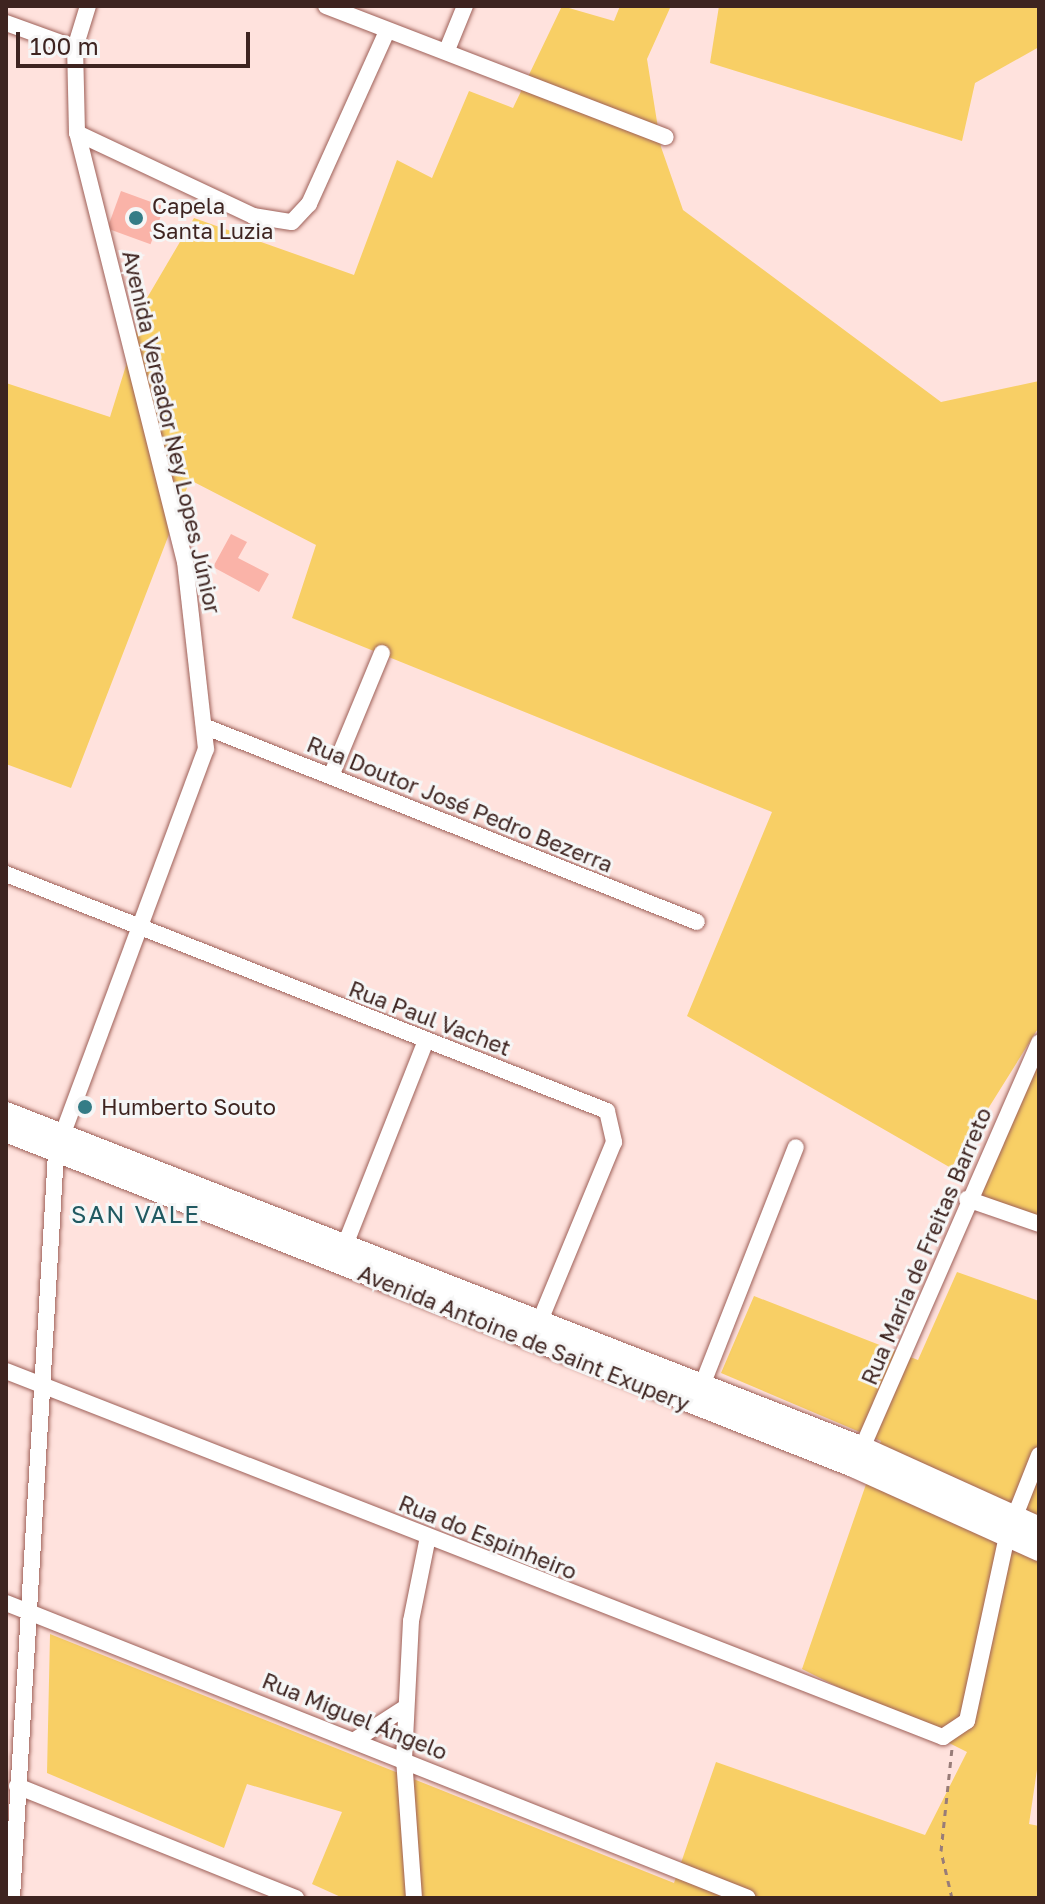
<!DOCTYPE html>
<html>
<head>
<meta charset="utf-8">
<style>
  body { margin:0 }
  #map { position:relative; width:1045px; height:1904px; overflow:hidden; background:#ffe2dd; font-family:"Golos Text",sans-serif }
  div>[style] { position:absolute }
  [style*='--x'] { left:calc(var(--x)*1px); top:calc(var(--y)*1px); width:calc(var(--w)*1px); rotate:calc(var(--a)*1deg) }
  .green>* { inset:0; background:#f8cf65 }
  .building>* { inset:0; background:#fab3a8; transform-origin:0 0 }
  .path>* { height:3px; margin-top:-1.5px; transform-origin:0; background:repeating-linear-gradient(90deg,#987c78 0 6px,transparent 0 12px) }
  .roads { filter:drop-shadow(0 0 2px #9e6058) drop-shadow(0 0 2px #9e6058) }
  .street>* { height:16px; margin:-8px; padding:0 8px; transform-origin:8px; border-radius:8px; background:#fff }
  .secondary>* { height:22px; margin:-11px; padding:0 11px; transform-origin:11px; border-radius:11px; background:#fff }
  .dots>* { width:22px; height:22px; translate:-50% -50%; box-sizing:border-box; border:4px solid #f6f6f6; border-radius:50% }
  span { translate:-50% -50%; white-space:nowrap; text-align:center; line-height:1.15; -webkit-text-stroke:6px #f6f6f6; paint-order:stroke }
  .poi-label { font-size:22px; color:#3e2420 }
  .left { translate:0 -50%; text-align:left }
  .street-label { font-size:22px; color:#3e2420 }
  .neighbourhood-label { font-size:24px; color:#205961; letter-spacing:2px }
  .frame { position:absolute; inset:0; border:8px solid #3e2420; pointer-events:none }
  .scale { position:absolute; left:16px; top:32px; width:234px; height:36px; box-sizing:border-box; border:4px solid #3e2420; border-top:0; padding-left:10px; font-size:24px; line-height:28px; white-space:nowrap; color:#3e2420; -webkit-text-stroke:6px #f6f6f6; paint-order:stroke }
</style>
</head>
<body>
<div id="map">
  <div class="green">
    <i style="clip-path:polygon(562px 6px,614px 21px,620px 6px,682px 6px,670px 8px,647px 59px,661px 147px,683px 210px,941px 402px,1039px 381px,1039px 1027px,951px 1168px,687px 1016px,772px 812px,292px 618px,316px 545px,190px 480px,71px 788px,6px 764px,6px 383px,110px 417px,147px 298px,194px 218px,354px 275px,397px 160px,432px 178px,469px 91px,513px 108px)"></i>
    <i style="clip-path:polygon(719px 6px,1039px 6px,1039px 47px,975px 83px,962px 141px,710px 63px)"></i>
    <i style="clip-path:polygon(1039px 1047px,1039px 1225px,978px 1203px)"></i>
    <i style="clip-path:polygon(957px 1272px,1039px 1301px,1039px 1756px,1029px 1824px,1039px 1826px,1039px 1898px,343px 1898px,312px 1884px,342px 1812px,247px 1784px,224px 1848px,47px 1773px,50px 1634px,674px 1883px,716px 1762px,925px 1835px,967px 1752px,802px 1669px,881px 1441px,721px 1373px,754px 1296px,918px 1360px)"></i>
  </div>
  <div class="building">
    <i style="left:121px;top:191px;width:46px;height:40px;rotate:20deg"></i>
    <i style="clip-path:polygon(231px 534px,247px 542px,238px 558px,269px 574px,259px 592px,213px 567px)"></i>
  </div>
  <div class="path">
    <i style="--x:952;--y:1898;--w:48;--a:-103.2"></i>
    <i style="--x:941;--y:1851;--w:104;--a:-83.9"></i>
  </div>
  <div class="roads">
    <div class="street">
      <i style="--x:326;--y:6;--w:364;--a:21.1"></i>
      <i style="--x:6;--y:23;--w:73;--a:19.9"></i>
      <i style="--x:447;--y:50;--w:48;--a:-67.8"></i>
      <i style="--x:77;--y:133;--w:195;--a:25.2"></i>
      <i style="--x:253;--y:216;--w:39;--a:9"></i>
      <i style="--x:292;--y:222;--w:25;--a:-47"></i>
      <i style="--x:309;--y:204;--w:190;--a:-65.7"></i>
      <i style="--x:206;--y:727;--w:528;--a:21.66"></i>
      <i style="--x:331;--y:776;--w:133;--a:-67.5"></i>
      <i style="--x:6;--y:874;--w:646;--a:21.52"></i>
      <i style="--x:607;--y:1111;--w:32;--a:77"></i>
      <i style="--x:614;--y:1142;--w:204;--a:112.5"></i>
      <i style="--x:967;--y:1199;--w:76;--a:19.1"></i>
      <i style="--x:345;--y:1245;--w:220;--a:-68.4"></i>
      <i style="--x:6;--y:1371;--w:1006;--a:21.34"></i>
      <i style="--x:943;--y:1737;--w:29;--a:-34"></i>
      <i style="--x:967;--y:1721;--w:189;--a:-77.8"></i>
      <i style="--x:1007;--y:1536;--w:87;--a:-68.4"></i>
      <i style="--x:699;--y:1393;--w:264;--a:-68.5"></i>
      <i style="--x:859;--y:1455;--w:450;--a:-66.4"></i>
      <i style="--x:6;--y:1603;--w:798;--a:21.68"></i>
      <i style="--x:355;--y:1740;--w:61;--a:-32.9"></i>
      <i style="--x:17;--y:1786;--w:301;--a:21.9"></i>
      <i style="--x:12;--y:1898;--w:747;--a:-86.62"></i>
      <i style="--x:56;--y:1152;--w:430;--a:-69.6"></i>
      <i style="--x:206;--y:749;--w:188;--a:-96.4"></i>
      <i style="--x:185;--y:562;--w:442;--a:-104.1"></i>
      <i style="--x:77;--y:133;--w:85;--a:-91.3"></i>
      <i style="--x:75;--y:48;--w:44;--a:-72.8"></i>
      <i style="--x:414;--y:1898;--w:139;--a:-94.1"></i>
      <i style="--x:404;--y:1759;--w:138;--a:-87.1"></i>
      <i style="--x:411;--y:1621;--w:86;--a:-78.6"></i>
    </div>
    <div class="secondary">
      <i style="--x:6;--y:1113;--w:920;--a:21.35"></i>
      <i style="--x:863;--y:1448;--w:193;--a:24.4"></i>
      <i style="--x:6;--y:1131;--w:911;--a:21.58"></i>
      <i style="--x:853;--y:1466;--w:204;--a:24.3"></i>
    </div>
  </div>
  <div class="dots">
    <i style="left:136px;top:218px;background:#357c86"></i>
    <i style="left:85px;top:1107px;background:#357c86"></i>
  </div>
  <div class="poi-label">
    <span class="left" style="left:152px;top:218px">Capela<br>Santa Luzia</span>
    <span class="left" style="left:101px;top:1107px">Humberto Souto</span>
  </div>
  <div class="street-label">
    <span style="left:172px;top:432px;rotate:77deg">Avenida Vereador Ney Lopes Júnior</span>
    <span style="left:460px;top:804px;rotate:22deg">Rua Doutor José Pedro Bezerra</span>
    <span style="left:430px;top:1018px;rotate:21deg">Rua Paul Vachet</span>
    <span style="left:926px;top:1246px;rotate:-67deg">Rua Maria de Freitas Barreto</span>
    <span style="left:524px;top:1338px;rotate:22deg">Avenida Antoine de Saint Exupery</span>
    <span style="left:488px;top:1537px;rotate:22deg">Rua do Espinheiro</span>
    <span style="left:355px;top:1716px;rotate:22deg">Rua Miguel Ángelo</span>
  </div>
  <div class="neighbourhood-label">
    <span style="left:136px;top:1214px">SAN VALE</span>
  </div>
  <div class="frame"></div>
  <div class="scale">100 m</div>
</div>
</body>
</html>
